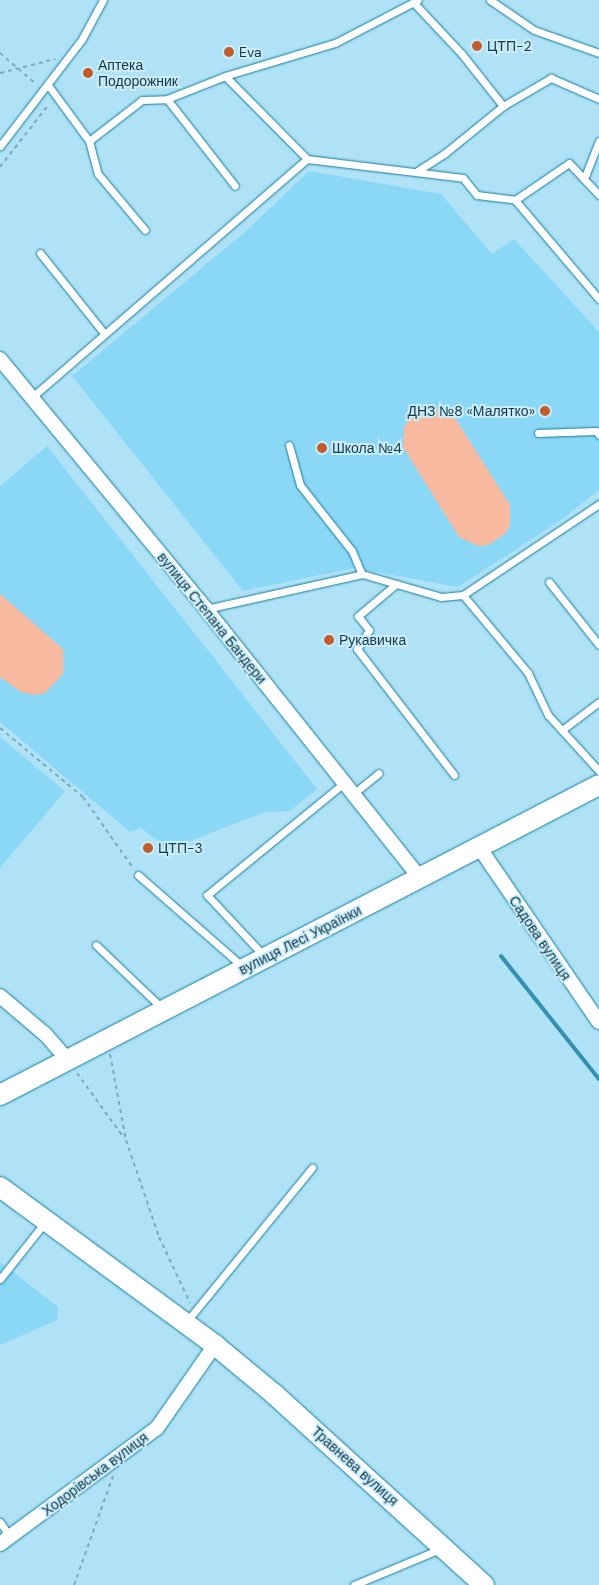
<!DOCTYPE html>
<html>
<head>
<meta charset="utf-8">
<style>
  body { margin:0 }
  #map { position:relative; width:599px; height:1585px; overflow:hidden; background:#afe2f6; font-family:"DM Sans",sans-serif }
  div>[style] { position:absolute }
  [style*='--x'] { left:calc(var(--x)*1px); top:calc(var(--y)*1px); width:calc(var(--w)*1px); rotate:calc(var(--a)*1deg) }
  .built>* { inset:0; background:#8bd8f6 }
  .green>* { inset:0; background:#f7b99f }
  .stream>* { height:4px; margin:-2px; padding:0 2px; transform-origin:2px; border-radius:2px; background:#3390af }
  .path>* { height:2px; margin-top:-1px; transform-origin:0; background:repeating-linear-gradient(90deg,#7aa9bb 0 4px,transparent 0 8px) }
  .roads { filter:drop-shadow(0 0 1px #157e9d) drop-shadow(0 0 1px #157e9d) }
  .lane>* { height:7px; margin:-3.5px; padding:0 3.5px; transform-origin:3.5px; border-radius:3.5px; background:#fff }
  .street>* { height:14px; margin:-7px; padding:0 7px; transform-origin:7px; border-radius:7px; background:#fff }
  .secondary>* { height:20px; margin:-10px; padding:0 10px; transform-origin:10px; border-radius:10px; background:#fff }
  .dots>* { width:14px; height:14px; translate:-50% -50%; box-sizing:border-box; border:2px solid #cbecfa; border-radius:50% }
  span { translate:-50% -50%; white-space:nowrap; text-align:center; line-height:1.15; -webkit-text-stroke:4px #cbecfa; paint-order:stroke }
  .poi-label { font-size:14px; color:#123947 }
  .left { translate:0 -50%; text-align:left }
  .right { translate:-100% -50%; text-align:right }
  .street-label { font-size:14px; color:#123947 }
</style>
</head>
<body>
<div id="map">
  <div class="built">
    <i style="clip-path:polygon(309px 171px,441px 194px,492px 254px,514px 239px,599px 332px,599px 490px,561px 520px,458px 587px,354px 568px,243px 591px,72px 376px,246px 231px)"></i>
    <i style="clip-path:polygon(47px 446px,317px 789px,290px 811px,265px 812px,169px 849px,141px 828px,130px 832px,0 722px,0 486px)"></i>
    <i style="clip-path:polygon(0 737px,65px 791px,0 868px)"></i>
    <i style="clip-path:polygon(0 1262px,58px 1307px,57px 1320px,0 1345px)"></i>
  </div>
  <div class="green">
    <i style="clip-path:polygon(435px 408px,453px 415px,510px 505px,510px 525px,505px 534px,488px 545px,478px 546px,459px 537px,403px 447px,404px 428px,409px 419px,425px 409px)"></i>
    <i style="clip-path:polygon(0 594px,63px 649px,63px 674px,45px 693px,35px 695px,21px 692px,0 677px)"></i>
  </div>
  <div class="stream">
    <i style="--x:501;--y:956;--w:157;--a:51.5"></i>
  </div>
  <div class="path">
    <i style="--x:0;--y:53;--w:48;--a:40.7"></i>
    <i style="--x:0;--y:73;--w:57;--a:-14.3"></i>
    <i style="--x:0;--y:167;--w:80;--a:-52.1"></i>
    <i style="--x:0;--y:728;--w:108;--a:39.7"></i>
    <i style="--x:83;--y:797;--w:87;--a:54.8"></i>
    <i style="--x:110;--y:1054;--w:87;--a:79.5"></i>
    <i style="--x:126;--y:1140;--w:102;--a:71.2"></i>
    <i style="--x:159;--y:1237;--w:73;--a:64.8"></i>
    <i style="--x:77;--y:1073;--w:80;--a:54.1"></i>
    <i style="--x:74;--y:1585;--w:116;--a:-70.3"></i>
  </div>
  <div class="roads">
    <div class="lane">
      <i style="--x:490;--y:0;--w:53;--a:34.3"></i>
      <i style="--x:534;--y:30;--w:69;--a:19.5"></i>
      <i style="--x:414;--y:3;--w:69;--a:46.8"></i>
      <i style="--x:461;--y:53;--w:68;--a:51.6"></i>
      <i style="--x:503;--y:106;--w:56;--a:-30.3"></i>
      <i style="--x:551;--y:78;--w:52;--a:23.6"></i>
      <i style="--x:225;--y:76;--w:117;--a:45.3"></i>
      <i style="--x:307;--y:159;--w:157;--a:6.9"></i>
      <i style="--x:463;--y:178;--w:22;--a:51"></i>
      <i style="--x:477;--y:195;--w:38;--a:7"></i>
      <i style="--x:515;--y:200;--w:65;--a:-34.4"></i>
      <i style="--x:569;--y:163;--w:44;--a:46.8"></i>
      <i style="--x:48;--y:85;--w:69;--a:53.8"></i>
      <i style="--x:89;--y:141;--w:34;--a:75"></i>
      <i style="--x:98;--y:174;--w:73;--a:50"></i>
      <i style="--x:167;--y:99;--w:110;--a:52"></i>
      <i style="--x:89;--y:141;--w:67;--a:-37.7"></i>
      <i style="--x:142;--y:100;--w:25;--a:-2"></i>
      <i style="--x:167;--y:99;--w:62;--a:-21.6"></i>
      <i style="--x:225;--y:76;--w:115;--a:-16.7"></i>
      <i style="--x:335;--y:43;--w:93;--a:-27.4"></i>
      <i style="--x:0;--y:146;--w:135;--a:-52.5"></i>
      <i style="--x:82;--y:39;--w:44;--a:-61.7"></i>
      <i style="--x:416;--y:172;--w:33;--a:-33"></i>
      <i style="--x:444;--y:154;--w:76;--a:-39.1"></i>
      <i style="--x:584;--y:179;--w:41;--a:-68.5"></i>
      <i style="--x:515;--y:200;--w:130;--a:49.7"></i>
      <i style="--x:40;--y:253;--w:101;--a:51.4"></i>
      <i style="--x:31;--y:398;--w:365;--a:-40.9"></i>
      <i style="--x:538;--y:433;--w:58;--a:-2"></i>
      <i style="--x:596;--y:431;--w:5;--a:53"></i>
      <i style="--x:289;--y:445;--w:41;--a:74.6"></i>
      <i style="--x:300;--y:485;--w:84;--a:51.8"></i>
      <i style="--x:352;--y:551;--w:25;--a:67"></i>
      <i style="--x:549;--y:582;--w:80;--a:51.6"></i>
      <i style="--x:396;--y:584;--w:50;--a:139.9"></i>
      <i style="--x:358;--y:616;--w:18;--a:52"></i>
      <i style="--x:369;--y:630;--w:22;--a:122"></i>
      <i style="--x:357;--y:649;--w:159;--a:52.4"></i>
      <i style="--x:463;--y:595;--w:102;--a:50.2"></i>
      <i style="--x:528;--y:673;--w:47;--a:64.5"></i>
      <i style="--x:548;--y:715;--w:76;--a:47.7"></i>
      <i style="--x:206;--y:609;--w:160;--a:-12.6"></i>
      <i style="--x:362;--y:574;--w:82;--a:16.2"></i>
      <i style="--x:441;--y:597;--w:22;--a:-5"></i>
      <i style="--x:463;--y:595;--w:164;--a:-33.8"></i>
      <i style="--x:562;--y:730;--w:46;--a:-37.1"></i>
      <i style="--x:353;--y:794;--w:33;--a:-39"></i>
      <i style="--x:138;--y:875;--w:138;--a:41.2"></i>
      <i style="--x:96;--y:945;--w:93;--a:43.7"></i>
      <i style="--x:265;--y:957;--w:85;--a:-133.1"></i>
      <i style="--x:207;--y:895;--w:177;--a:-39.3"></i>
      <i style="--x:0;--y:1279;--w:74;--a:-51.6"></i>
      <i style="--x:187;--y:1321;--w:198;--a:-50.8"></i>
      <i style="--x:0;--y:1522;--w:18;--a:56"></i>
      <i style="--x:354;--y:1585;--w:93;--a:-22.7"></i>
    </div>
    <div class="street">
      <i style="--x:0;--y:359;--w:324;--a:50.5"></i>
      <i style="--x:206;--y:609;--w:345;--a:51.5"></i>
      <i style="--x:479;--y:847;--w:212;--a:55.6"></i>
      <i style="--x:0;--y:996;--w:60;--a:40.3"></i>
      <i style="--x:46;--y:1035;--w:32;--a:49"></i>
      <i style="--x:0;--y:1544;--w:195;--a:-36.5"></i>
      <i style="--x:157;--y:1428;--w:101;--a:-55.1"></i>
    </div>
    <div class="secondary">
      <i style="--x:0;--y:1095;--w:674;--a:-27.36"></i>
      <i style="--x:0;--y:1187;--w:267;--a:36.3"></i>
      <i style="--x:215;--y:1345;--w:77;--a:39.7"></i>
      <i style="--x:274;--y:1394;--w:284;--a:42.3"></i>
    </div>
  </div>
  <div class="dots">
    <i style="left:477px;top:46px;background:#c15c2b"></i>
    <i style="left:229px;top:52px;background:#c15c2b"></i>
    <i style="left:88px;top:73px;background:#c15c2b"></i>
    <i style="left:545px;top:411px;background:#c15c2b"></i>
    <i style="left:322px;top:448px;background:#c15c2b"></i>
    <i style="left:329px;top:640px;background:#c15c2b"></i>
    <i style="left:148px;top:848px;background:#c15c2b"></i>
  </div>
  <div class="poi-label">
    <span class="left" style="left:487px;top:46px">ЦТП-2</span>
    <span class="left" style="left:239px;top:52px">Eva</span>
    <span class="left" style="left:98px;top:73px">Аптека<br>Подорожник</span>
    <span class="right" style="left:535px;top:411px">ДНЗ №8 «Малятко»</span>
    <span class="left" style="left:332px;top:448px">Школа №4</span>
    <span class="left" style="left:339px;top:640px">Рукавичка</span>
    <span class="left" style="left:158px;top:848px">ЦТП-3</span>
  </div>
  <div class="street-label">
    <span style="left:212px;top:618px;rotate:51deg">вулиця Степана Бандери</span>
    <span style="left:540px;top:938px;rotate:56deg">Садова вулиця</span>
    <span style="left:300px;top:940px;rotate:-27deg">вулиця Лесі Українки</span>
    <span style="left:355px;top:1466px;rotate:42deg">Травнева вулиця</span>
    <span style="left:95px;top:1474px;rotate:-37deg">Ходорівська вулиця</span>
  </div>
</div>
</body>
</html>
